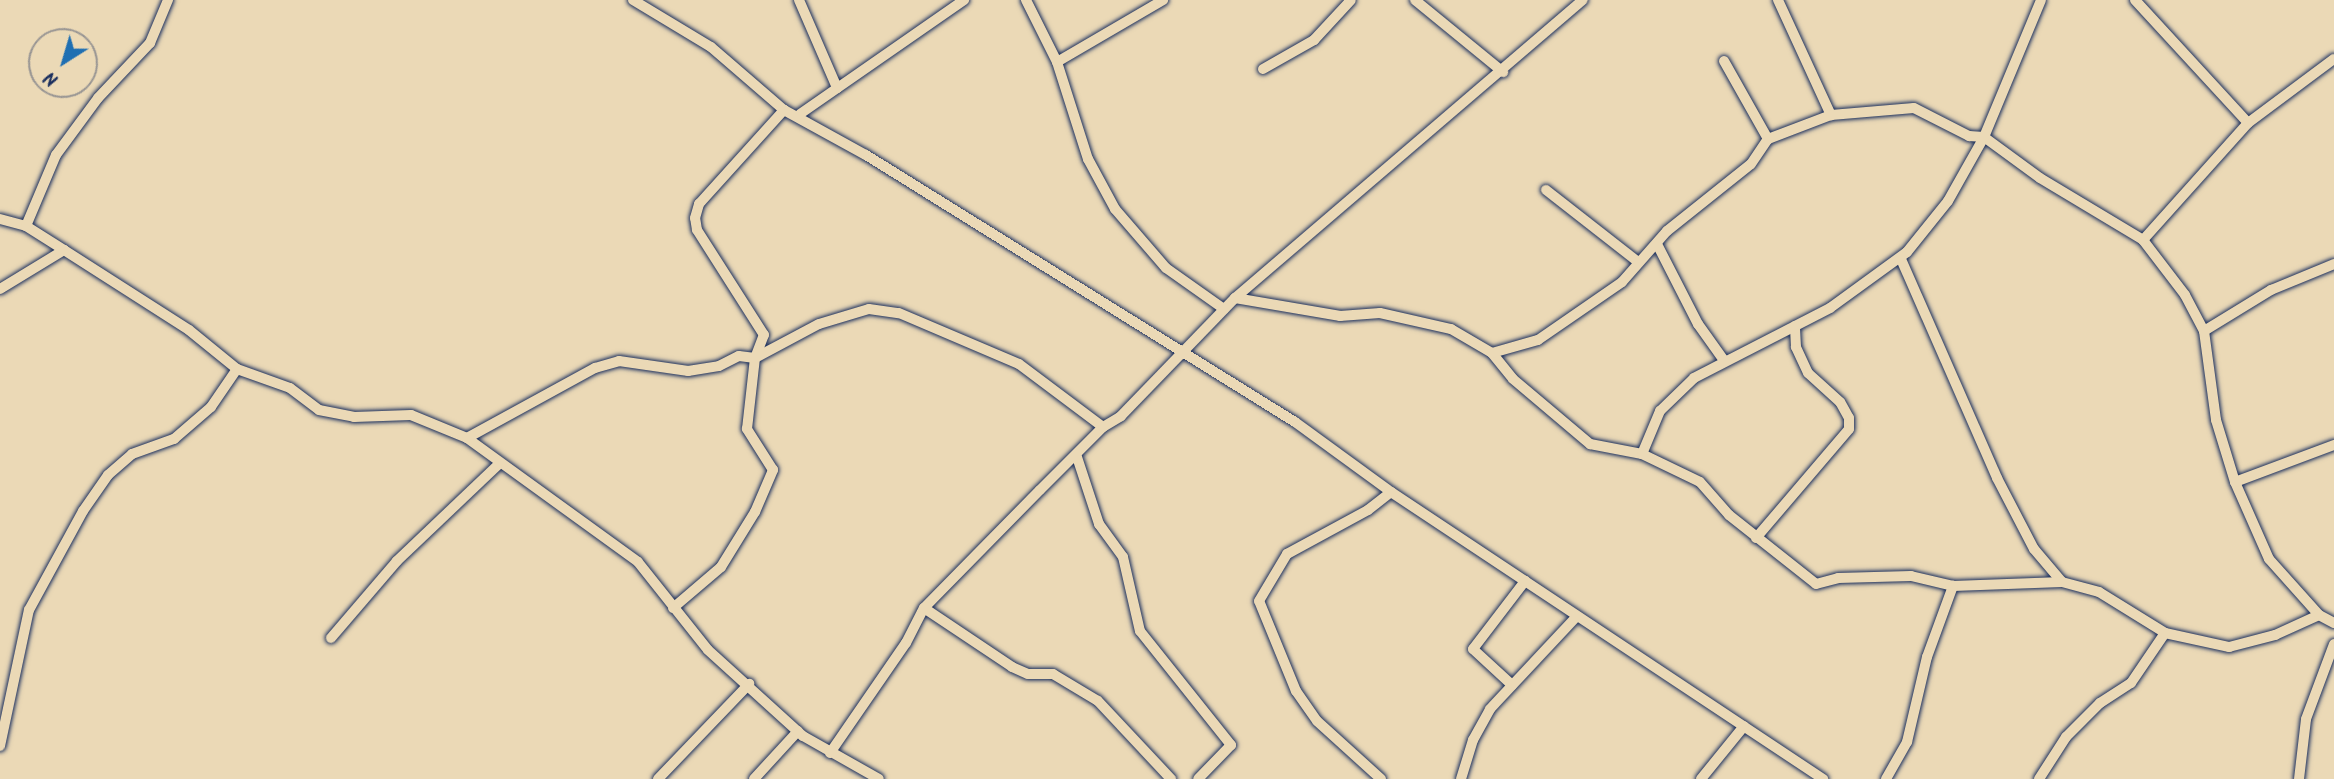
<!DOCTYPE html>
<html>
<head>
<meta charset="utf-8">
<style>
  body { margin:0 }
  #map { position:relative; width:2334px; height:779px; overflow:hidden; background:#ebd9b6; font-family:Kalam,sans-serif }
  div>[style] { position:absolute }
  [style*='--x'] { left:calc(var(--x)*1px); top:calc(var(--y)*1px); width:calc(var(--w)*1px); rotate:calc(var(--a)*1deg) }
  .roads { filter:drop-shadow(0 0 2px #1b2f5e) drop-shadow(0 0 2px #1b2f5e) }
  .minor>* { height:10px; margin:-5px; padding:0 5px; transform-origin:5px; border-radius:5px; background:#ebd9b6 }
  span { translate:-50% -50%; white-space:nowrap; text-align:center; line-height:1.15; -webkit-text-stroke:5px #ebd9b6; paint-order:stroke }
  .north { position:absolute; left:28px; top:28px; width:70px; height:70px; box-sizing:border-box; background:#ebd9b6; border:2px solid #989593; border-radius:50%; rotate:217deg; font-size:19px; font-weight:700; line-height:28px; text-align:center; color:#1b2f5e }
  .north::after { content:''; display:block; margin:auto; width:24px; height:32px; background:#1f6fb2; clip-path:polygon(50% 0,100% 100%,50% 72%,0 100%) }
</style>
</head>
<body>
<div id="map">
  <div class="roads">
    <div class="minor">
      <i style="--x:633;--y:0;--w:91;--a:31.1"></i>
      <i style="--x:711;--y:47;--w:96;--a:40.8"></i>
      <i style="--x:784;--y:110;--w:94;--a:28.8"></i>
      <i style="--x:866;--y:155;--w:505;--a:31.9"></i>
      <i style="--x:1295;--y:422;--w:119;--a:36.1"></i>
      <i style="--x:1391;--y:492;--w:519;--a:33.6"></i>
      <i style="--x:799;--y:0;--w:96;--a:66.6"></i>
      <i style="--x:1026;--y:0;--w:69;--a:63.4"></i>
      <i style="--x:1057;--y:62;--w:102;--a:72.3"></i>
      <i style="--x:1088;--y:159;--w:57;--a:61.6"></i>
      <i style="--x:1115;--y:209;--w:78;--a:49.2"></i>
      <i style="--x:1166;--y:268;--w:71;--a:35.3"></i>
      <i style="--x:1415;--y:0;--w:114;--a:39.3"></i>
      <i style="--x:1778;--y:0;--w:127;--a:65.3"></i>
      <i style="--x:2135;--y:0;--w:167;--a:47.4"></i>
      <i style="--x:1724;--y:61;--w:90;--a:60.6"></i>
      <i style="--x:1057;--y:62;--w:123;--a:-30.3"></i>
      <i style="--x:1263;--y:69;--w:59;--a:-29.6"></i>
      <i style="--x:1314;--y:40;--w:54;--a:-47.2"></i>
      <i style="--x:800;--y:114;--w:200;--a:-34.8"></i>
      <i style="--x:1546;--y:190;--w:115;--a:38"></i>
      <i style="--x:0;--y:219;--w:27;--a:15"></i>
      <i style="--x:26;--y:226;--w:45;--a:32.3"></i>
      <i style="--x:64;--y:250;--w:148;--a:32.6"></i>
      <i style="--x:189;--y:330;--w:62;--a:39.1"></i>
      <i style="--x:237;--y:369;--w:56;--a:19.7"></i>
      <i style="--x:290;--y:388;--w:36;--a:37"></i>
      <i style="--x:319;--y:410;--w:36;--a:11"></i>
      <i style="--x:354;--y:417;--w:57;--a:-2"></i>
      <i style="--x:411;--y:415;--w:61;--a:22.3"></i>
      <i style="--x:467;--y:438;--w:211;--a:35.9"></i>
      <i style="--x:638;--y:562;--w:112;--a:51.5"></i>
      <i style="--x:708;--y:650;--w:128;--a:42.2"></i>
      <i style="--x:803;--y:736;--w:87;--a:29.5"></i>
      <i style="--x:26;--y:226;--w:77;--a:-67.1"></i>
      <i style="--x:56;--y:155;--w:71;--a:-53.6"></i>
      <i style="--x:98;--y:98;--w:76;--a:-46.6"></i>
      <i style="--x:150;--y:43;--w:47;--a:-67.3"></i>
      <i style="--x:2143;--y:240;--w:157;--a:-48.1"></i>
      <i style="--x:2248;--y:123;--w:107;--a:-36.7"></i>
      <i style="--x:1657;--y:244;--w:90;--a:62.9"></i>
      <i style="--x:1698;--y:324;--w:43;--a:54.5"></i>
      <i style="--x:1901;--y:259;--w:239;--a:66.3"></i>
      <i style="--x:1997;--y:478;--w:80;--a:62.5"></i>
      <i style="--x:2034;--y:549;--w:43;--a:49.7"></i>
      <i style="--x:0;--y:289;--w:75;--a:-31.4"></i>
      <i style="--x:1235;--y:298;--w:107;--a:9.7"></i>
      <i style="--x:1340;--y:316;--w:40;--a:-4.3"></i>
      <i style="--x:1380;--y:313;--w:73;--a:12.7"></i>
      <i style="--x:1451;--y:329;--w:48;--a:30.3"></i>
      <i style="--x:1492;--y:353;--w:33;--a:51"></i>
      <i style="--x:1513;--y:379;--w:101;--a:40.2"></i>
      <i style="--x:1590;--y:444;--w:53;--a:10.9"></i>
      <i style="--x:1642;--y:454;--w:64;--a:25.8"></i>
      <i style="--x:1700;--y:482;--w:44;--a:48.7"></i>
      <i style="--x:1729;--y:515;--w:111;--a:38.4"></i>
      <i style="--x:1816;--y:584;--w:23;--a:-15"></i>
      <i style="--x:1838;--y:578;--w:73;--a:-1.6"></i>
      <i style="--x:1911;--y:576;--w:43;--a:13.4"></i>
      <i style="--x:1953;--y:586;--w:109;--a:-2.1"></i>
      <i style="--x:2062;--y:582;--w:38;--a:15"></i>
      <i style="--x:2099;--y:592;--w:78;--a:31.8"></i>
      <i style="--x:2165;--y:633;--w:66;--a:12.3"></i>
      <i style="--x:2229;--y:647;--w:48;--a:-14.6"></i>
      <i style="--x:2275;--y:635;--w:48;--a:-24.4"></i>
      <i style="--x:2204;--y:331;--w:79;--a:-31.5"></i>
      <i style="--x:2271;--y:290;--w:68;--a:-22.4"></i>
      <i style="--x:1492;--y:353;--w:48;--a:-15.8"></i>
      <i style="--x:1538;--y:340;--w:102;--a:-34.6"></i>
      <i style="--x:1622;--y:282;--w:68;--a:-48.6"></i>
      <i style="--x:1667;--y:231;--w:107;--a:-38.6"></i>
      <i style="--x:1751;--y:164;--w:30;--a:-56"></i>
      <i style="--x:1768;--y:139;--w:67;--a:-20.9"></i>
      <i style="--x:1831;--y:115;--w:83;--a:-4.8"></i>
      <i style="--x:1914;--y:108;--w:62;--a:27"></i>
      <i style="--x:1969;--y:136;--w:15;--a:4"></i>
      <i style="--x:1984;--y:137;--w:69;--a:36.2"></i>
      <i style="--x:2040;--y:178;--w:120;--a:31"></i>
      <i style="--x:2143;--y:240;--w:69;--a:52.6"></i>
      <i style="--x:2185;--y:295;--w:41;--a:62.2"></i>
      <i style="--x:2204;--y:331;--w:90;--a:82.3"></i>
      <i style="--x:2216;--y:420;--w:65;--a:73"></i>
      <i style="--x:2235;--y:482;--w:84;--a:66.2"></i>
      <i style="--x:2269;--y:559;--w:75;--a:48.2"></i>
      <i style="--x:2319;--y:615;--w:17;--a:28"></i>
      <i style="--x:467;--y:438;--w:146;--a:-28.7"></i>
      <i style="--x:595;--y:368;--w:25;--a:-16"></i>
      <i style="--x:619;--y:361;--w:70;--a:8.2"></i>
      <i style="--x:688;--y:371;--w:31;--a:-9"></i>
      <i style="--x:719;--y:366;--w:22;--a:-27"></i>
      <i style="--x:739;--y:356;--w:16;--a:7"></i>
      <i style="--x:755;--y:358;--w:72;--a:-28"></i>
      <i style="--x:819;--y:324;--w:52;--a:-16.7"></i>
      <i style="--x:869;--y:309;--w:30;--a:8"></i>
      <i style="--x:899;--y:313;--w:130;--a:23"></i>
      <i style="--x:1019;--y:364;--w:105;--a:36.9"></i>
      <i style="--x:1642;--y:454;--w:47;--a:-67.3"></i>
      <i style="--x:1660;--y:411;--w:47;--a:-44.1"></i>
      <i style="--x:1694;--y:378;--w:153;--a:-27.2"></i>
      <i style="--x:1830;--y:308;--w:95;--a:-36"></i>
      <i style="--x:1907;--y:252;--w:65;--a:-51.2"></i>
      <i style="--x:1948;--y:201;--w:73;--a:-60.6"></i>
      <i style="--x:1984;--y:137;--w:148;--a:-67.4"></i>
      <i style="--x:1077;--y:457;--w:71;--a:71.8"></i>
      <i style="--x:1099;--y:524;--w:41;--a:54"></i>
      <i style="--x:1123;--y:557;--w:76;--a:77.1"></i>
      <i style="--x:1140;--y:631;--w:146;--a:51.4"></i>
      <i style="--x:1231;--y:745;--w:47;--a:134.1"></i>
      <i style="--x:2235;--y:482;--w:106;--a:-20.5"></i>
      <i style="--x:1756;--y:538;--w:143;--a:-49.5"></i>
      <i style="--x:1849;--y:429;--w:11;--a:-90"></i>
      <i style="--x:1849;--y:418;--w:18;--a:-119"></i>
      <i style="--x:1840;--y:402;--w:43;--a:-137.8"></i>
      <i style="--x:1808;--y:373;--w:29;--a:-115"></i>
      <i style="--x:1796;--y:347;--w:21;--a:-93"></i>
      <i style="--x:673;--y:608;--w:63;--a:-40.5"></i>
      <i style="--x:721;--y:567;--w:65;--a:-58.3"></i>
      <i style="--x:755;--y:512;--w:46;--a:-66.8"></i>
      <i style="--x:773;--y:470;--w:49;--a:-122.4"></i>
      <i style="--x:747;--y:429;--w:71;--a:-83.6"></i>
      <i style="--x:755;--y:358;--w:25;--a:-69"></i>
      <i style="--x:764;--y:335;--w:125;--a:-122.5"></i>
      <i style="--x:697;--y:230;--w:12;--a:-99"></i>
      <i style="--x:695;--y:218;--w:15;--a:-74"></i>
      <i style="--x:699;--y:204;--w:127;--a:-47.9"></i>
      <i style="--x:924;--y:608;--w:106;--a:33.8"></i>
      <i style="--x:1012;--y:667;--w:17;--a:24"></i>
      <i style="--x:1028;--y:674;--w:25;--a:0"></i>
      <i style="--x:1053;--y:674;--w:52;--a:31"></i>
      <i style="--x:1098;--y:701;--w:107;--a:46.9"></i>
      <i style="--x:331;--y:638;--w:101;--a:-49.4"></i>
      <i style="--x:397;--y:561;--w:141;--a:-43.6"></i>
      <i style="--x:1512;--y:685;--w:53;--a:-137.3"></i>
      <i style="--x:1473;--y:649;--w:86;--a:-52.6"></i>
      <i style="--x:0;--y:746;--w:139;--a:-78"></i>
      <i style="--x:29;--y:610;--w:113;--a:-61.4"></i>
      <i style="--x:83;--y:511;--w:44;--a:-55.2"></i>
      <i style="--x:108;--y:475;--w:32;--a:-41"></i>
      <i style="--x:132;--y:454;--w:45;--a:-19.7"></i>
      <i style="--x:174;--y:439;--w:49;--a:-40.9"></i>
      <i style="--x:211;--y:407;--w:46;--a:-55.6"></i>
      <i style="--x:830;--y:753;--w:134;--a:-55.4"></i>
      <i style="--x:906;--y:643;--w:39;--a:-63"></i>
      <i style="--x:924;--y:608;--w:165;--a:-45.5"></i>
      <i style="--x:1040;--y:490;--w:89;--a:-45"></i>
      <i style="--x:1103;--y:427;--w:21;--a:-31"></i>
      <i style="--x:1121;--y:416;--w:164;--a:-46"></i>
      <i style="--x:1235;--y:298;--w:458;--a:-40.6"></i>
      <i style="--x:658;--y:779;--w:132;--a:-46.2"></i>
      <i style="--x:754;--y:779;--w:65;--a:-47.5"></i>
      <i style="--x:1381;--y:779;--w:86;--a:-137.8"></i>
      <i style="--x:1317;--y:721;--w:37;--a:-125"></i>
      <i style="--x:1296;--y:691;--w:97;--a:-112.3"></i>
      <i style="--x:1259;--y:601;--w:55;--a:-59.2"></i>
      <i style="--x:1287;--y:554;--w:92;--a:-28.5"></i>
      <i style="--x:1368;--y:510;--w:29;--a:-38"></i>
      <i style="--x:1461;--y:779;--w:41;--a:-72.9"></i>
      <i style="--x:1473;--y:740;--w:35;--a:-61"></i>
      <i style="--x:1490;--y:709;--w:127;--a:-46.9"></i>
      <i style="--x:1701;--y:779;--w:68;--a:-50.9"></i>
      <i style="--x:1886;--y:779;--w:43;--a:-60.4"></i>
      <i style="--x:1907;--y:742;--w:87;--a:-76.8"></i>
      <i style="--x:1927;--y:657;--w:76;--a:-69.9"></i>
      <i style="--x:2039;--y:779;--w:50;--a:-57.3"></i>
      <i style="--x:2066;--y:737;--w:48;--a:-45"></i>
      <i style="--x:2100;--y:703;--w:37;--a:-33"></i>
      <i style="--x:2131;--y:683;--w:60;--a:-55.8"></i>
      <i style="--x:2299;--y:779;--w:60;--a:-83.3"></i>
      <i style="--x:2306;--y:719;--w:80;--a:-69.5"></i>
    </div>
  </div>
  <div class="north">N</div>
</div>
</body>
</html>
